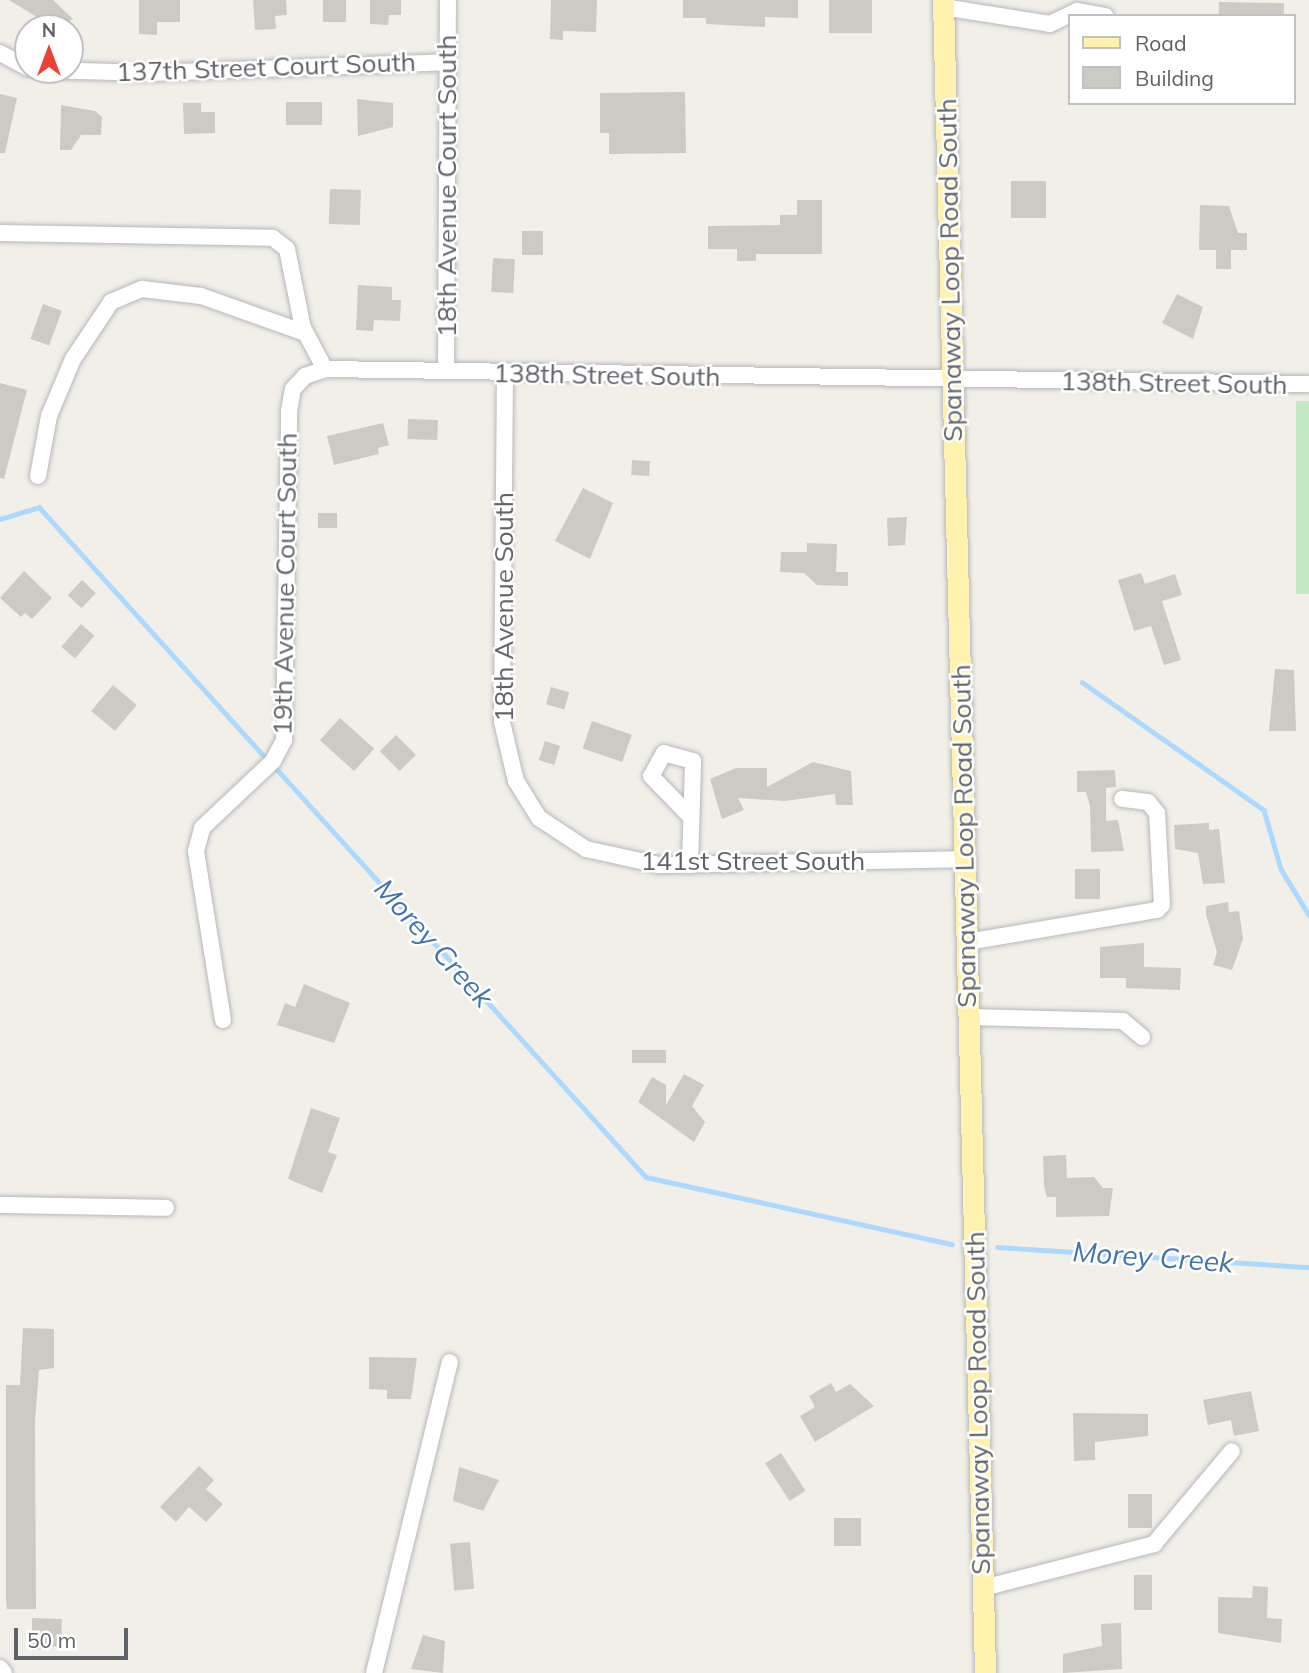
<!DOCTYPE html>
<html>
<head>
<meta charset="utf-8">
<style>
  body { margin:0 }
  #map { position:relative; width:1309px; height:1673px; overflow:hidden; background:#f1efe8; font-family:Mulish,sans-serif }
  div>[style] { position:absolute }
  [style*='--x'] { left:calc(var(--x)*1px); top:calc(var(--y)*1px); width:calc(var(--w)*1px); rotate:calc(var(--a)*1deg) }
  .green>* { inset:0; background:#c5e8c5; transform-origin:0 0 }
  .stream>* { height:4.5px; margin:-2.25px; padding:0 2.25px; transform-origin:2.25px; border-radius:2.25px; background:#aadaff }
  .building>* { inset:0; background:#cccac5; transform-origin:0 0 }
  .roads { filter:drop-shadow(0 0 2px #b5b8bc) drop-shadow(0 0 2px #b5b8bc) }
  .minor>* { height:16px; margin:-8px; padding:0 8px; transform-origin:8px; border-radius:8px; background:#fff }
  .major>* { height:21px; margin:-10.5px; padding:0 10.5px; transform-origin:10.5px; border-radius:10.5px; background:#fff2af }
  span { translate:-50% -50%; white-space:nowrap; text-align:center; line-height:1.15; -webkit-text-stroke:5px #fff; paint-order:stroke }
  .street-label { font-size:26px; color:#5f6368 }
  .water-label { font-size:28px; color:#4174aa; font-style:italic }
  .legend { position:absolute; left:1068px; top:14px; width:228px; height:91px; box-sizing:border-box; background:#fff; border:2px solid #bfc1c3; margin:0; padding:9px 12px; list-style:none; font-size:21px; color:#5f6368 }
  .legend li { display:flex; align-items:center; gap:14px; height:35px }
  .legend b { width:35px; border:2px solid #bfc1c3 }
  .north { position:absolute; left:14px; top:14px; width:70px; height:70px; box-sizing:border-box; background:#fff; border:2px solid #bfc1c3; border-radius:50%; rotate:0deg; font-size:19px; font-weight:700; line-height:28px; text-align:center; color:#5f6368 }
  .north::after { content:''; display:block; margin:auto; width:24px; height:32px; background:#ea4335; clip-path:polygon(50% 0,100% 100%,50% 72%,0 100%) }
  .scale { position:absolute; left:14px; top:1628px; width:114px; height:32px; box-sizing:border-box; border:4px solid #5f6368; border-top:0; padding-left:9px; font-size:21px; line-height:24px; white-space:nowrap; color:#5f6368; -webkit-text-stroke:5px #fff; paint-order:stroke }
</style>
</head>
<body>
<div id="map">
  <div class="green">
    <i style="left:1296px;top:401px;width:13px;height:193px"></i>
  </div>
  <div class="stream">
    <i style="--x:0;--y:519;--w:41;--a:-17.1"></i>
    <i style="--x:39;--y:507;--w:341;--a:47.9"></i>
    <i style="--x:1082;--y:682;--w:223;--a:35.1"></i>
    <i style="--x:1264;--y:810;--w:61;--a:73.9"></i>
    <i style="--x:1281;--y:869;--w:54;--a:58.7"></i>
    <i style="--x:274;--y:766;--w:554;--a:47.85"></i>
    <i style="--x:646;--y:1177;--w:313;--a:12.4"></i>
    <i style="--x:997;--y:1247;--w:313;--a:3.7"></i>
  </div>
  <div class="building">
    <i style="clip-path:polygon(9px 0,53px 0,73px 19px,55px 28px)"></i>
    <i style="clip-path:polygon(139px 0,180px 0,180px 22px,157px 22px,157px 35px,139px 34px)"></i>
    <i style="clip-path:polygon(253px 0,286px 0,287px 15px,275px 16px,276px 29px,255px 30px)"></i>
    <i style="left:323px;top:0;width:23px;height:22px"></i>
    <i style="clip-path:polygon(370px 0,401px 0,401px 15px,389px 15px,388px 25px,370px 24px)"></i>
    <i style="clip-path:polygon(551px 0,597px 0,596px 32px,563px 31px,563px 40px,550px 39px)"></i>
    <i style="clip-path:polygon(683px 0,798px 0,798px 18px,765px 17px,765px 27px,706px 24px,706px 18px,683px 18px)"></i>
    <i style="left:829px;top:0;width:43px;height:33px"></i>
    <i style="left:1219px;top:2px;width:65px;height:14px;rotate:1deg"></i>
    <i style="clip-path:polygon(685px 92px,686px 153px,609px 154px,609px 133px,600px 133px,600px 93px)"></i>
    <i style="clip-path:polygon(0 94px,17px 98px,5px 153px,0 153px)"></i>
    <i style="clip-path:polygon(357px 99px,393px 103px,393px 127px,358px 136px)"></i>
    <i style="left:286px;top:102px;width:36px;height:23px"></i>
    <i style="clip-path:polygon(183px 103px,201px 103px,201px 112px,215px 112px,215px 133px,184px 134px)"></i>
    <i style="clip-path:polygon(61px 105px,95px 111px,102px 117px,101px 135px,81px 135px,71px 150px,60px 150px)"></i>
    <i style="left:1011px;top:181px;width:35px;height:37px"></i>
    <i style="left:330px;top:189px;width:31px;height:35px;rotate:2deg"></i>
    <i style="clip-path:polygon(797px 200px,822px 200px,822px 254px,756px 254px,756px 261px,737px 261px,737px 249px,708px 249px,708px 226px,780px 225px,780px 215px,797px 215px)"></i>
    <i style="clip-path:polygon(1200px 205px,1229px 206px,1238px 233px,1247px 233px,1247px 250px,1231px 250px,1231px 269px,1216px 269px,1216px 250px,1199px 250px)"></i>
    <i style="left:522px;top:231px;width:21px;height:24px"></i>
    <i style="left:493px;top:258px;width:22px;height:34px;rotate:3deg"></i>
    <i style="clip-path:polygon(358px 285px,392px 287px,392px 300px,401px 300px,400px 321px,374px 320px,373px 331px,356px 330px)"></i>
    <i style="clip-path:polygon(1177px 294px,1203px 307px,1193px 339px,1162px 323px)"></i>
    <i style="left:43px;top:304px;width:20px;height:37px;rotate:20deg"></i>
    <i style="clip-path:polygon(0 383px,27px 390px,4px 479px,0 478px)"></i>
    <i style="left:408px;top:419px;width:30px;height:20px;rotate:2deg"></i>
    <i style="clip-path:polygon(383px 423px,389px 445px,378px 448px,379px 454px,334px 465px,327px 436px)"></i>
    <i style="left:632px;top:460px;width:18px;height:15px;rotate:3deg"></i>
    <i style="clip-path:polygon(583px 488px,613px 503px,590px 559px,555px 541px)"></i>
    <i style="left:318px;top:513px;width:19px;height:15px"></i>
    <i style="clip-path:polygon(907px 517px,905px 545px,888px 546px,887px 518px)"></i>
    <i style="clip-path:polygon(807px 543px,837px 544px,836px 572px,848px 572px,848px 586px,817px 585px,804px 573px,780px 572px,781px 552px,807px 552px)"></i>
    <i style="clip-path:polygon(24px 571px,52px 598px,32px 619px,25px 613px,21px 617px,0 598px)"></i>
    <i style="clip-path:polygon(1141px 573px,1145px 584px,1175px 574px,1182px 595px,1162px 601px,1181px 660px,1164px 665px,1151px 626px,1134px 631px,1118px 580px)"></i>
    <i style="left:82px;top:580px;width:19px;height:21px;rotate:43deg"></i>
    <i style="left:81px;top:624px;width:18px;height:30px;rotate:41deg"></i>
    <i style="clip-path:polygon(1275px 669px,1294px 670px,1296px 731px,1269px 731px)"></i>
    <i style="left:113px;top:685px;width:31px;height:34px;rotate:40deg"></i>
    <i style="left:551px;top:687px;width:19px;height:18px;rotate:16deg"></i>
    <i style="left:340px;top:718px;width:46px;height:30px;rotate:42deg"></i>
    <i style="left:592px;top:721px;width:42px;height:29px;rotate:19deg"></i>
    <i style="left:396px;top:735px;width:28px;height:23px;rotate:45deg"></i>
    <i style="left:545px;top:741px;width:16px;height:20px;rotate:18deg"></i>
    <i style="clip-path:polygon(813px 762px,851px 771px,853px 805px,836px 805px,835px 794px,785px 801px,738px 798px,744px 810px,722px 819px,710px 779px,736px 768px,767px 768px,767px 787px)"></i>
    <i style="clip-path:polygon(1115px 770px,1116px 787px,1106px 788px,1106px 821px,1118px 820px,1124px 851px,1091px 852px,1090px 806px,1086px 792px,1077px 792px,1077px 771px)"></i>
    <i style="clip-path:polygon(1209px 823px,1209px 830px,1219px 829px,1225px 883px,1203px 884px,1198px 853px,1175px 849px,1174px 825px)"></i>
    <i style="left:1075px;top:869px;width:25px;height:30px"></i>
    <i style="clip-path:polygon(1228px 902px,1229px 912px,1239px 911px,1243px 939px,1232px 970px,1213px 965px,1217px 952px,1206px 915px,1206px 906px)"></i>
    <i style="clip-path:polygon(1144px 943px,1144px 967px,1181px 968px,1180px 990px,1126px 988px,1126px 978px,1100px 978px,1100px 947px)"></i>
    <i style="clip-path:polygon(304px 984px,350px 1003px,334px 1043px,277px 1025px,285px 1003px,295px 1007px)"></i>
    <i style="left:632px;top:1050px;width:34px;height:13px"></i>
    <i style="clip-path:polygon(684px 1074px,704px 1085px,692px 1106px,705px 1122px,694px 1142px,638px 1102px,652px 1077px,666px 1085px,666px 1105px)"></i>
    <i style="clip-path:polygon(311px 1108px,340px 1118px,328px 1152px,337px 1155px,322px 1193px,288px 1179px)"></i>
    <i style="clip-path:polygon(1066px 1155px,1067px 1178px,1094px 1177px,1103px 1188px,1113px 1188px,1109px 1216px,1056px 1217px,1056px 1197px,1047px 1197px,1044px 1186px,1043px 1156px)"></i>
    <i style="clip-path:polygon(23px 1328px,54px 1329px,54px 1368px,39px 1370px,35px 1421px,36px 1609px,7px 1609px,6px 1602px,6px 1385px,20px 1385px)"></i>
    <i style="clip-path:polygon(369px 1357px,417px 1358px,411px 1399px,387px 1399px,387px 1390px,369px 1389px)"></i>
    <i style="clip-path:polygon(831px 1383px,836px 1392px,850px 1384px,874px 1406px,815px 1442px,800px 1416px,815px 1407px,809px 1396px)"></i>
    <i style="clip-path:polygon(1251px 1391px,1259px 1431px,1234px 1436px,1231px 1420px,1208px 1425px,1203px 1400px)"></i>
    <i style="clip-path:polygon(1073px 1413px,1148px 1414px,1148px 1436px,1095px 1442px,1095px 1460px,1074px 1461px)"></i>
    <i style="left:781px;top:1453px;width:45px;height:19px;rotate:57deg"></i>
    <i style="clip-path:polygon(199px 1466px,214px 1480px,206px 1489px,223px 1504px,206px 1522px,189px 1507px,176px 1522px,160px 1507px)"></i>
    <i style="clip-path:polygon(459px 1467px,499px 1480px,483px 1511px,453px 1501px)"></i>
    <i style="left:1128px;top:1494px;width:24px;height:34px"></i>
    <i style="left:834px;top:1518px;width:27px;height:28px"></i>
    <i style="left:470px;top:1542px;width:47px;height:20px;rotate:85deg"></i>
    <i style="left:1134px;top:1575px;width:18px;height:35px"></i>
    <i style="clip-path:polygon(1253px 1586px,1268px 1587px,1267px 1618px,1282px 1619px,1281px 1643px,1218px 1633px,1218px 1597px,1252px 1598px)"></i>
    <i style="clip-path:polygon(32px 1618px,62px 1619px,61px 1645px,32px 1651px)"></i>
    <i style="clip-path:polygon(1121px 1623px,1122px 1669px,1063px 1673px,1063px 1654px,1102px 1646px,1101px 1624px)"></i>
    <i style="clip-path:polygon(423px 1635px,445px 1641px,443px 1673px,411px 1669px)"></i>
  </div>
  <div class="roads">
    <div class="minor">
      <i style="--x:943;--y:7;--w:108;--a:9"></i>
      <i style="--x:1050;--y:24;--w:30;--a:-26"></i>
      <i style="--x:1077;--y:11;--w:29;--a:10"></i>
      <i style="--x:0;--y:53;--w:32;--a:28"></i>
      <i style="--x:44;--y:70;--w:107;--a:1.6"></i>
      <i style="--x:151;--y:73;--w:295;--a:-2.1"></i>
      <i style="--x:0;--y:233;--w:273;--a:1"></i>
      <i style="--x:273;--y:238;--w:18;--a:38"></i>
      <i style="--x:287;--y:249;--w:81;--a:78.6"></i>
      <i style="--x:303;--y:328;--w:47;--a:61.8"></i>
      <i style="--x:446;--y:371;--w:371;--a:-89.7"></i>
      <i style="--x:505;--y:374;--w:348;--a:90.5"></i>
      <i style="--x:502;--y:722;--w:61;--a:76.7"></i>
      <i style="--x:516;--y:781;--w:44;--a:58.1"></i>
      <i style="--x:539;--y:818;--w:56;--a:33.4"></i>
      <i style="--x:586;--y:849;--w:75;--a:12.4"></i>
      <i style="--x:659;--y:865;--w:306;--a:-1.1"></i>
      <i style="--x:38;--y:476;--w:61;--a:-79.6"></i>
      <i style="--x:49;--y:416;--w:62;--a:-67.2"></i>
      <i style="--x:73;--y:359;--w:69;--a:-56.3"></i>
      <i style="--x:111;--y:302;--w:34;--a:-23"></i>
      <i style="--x:142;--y:289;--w:59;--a:6.8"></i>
      <i style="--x:201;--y:296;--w:110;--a:19.6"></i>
      <i style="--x:690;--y:865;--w:104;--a:-88.3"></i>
      <i style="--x:693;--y:761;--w:30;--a:-165"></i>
      <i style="--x:664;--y:753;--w:26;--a:119"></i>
      <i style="--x:651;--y:776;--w:57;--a:45.7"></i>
      <i style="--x:967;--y:942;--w:193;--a:-9.6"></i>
      <i style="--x:1157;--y:910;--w:7;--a:-45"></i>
      <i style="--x:1162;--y:905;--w:92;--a:-93.1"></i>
      <i style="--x:1157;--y:813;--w:14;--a:-129"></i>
      <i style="--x:1148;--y:802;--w:26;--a:-173"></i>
      <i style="--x:969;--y:1017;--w:154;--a:1.5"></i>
      <i style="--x:1123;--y:1021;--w:25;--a:40"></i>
      <i style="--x:223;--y:1020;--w:171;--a:-99.1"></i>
      <i style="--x:196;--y:851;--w:24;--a:-75"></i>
      <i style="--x:202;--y:828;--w:98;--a:-43.3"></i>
      <i style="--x:273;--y:761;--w:24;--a:-62"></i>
      <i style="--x:284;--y:740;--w:329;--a:-89.1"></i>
      <i style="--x:289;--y:411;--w:22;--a:-80"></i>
      <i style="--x:293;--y:389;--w:18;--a:-47"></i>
      <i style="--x:305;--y:376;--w:21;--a:-19"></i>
      <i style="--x:325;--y:369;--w:984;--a:0.87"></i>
      <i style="--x:0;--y:1205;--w:166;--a:1"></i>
      <i style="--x:983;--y:1588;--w:177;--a:-14.4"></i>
      <i style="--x:1154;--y:1544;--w:121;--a:-50"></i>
      <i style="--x:0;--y:1668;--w:6;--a:51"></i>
      <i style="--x:374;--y:1673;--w:320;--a:-76.3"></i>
    </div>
    <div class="major">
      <i style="--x:943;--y:0;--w:1674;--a:88.56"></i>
    </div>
  </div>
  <div class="street-label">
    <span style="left:266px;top:67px;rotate:-2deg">137th Street Court South</span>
    <span style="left:447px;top:186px;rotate:-90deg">18th Avenue Court South</span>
    <span style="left:950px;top:270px;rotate:-91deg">Spanaway Loop Road South</span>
    <span style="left:607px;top:375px;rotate:1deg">138th Street South</span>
    <span style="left:1174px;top:383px;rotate:1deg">138th Street South</span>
    <span style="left:285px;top:584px;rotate:-89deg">19th Avenue Court South</span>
    <span style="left:504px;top:607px;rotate:-90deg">18th Avenue South</span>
    <span style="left:964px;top:836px;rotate:-91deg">Spanaway Loop Road South</span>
    <span style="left:753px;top:861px">141st Street South</span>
    <span style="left:978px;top:1403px;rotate:-91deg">Spanaway Loop Road South</span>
  </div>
  <div class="water-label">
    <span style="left:434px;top:943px;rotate:48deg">Morey Creek</span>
    <span style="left:1153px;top:1257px;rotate:4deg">Morey Creek</span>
  </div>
  <ul class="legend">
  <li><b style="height:9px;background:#fff2af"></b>Road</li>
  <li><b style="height:19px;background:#cccac5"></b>Building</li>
  </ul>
  <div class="north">N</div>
  <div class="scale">50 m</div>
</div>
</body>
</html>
